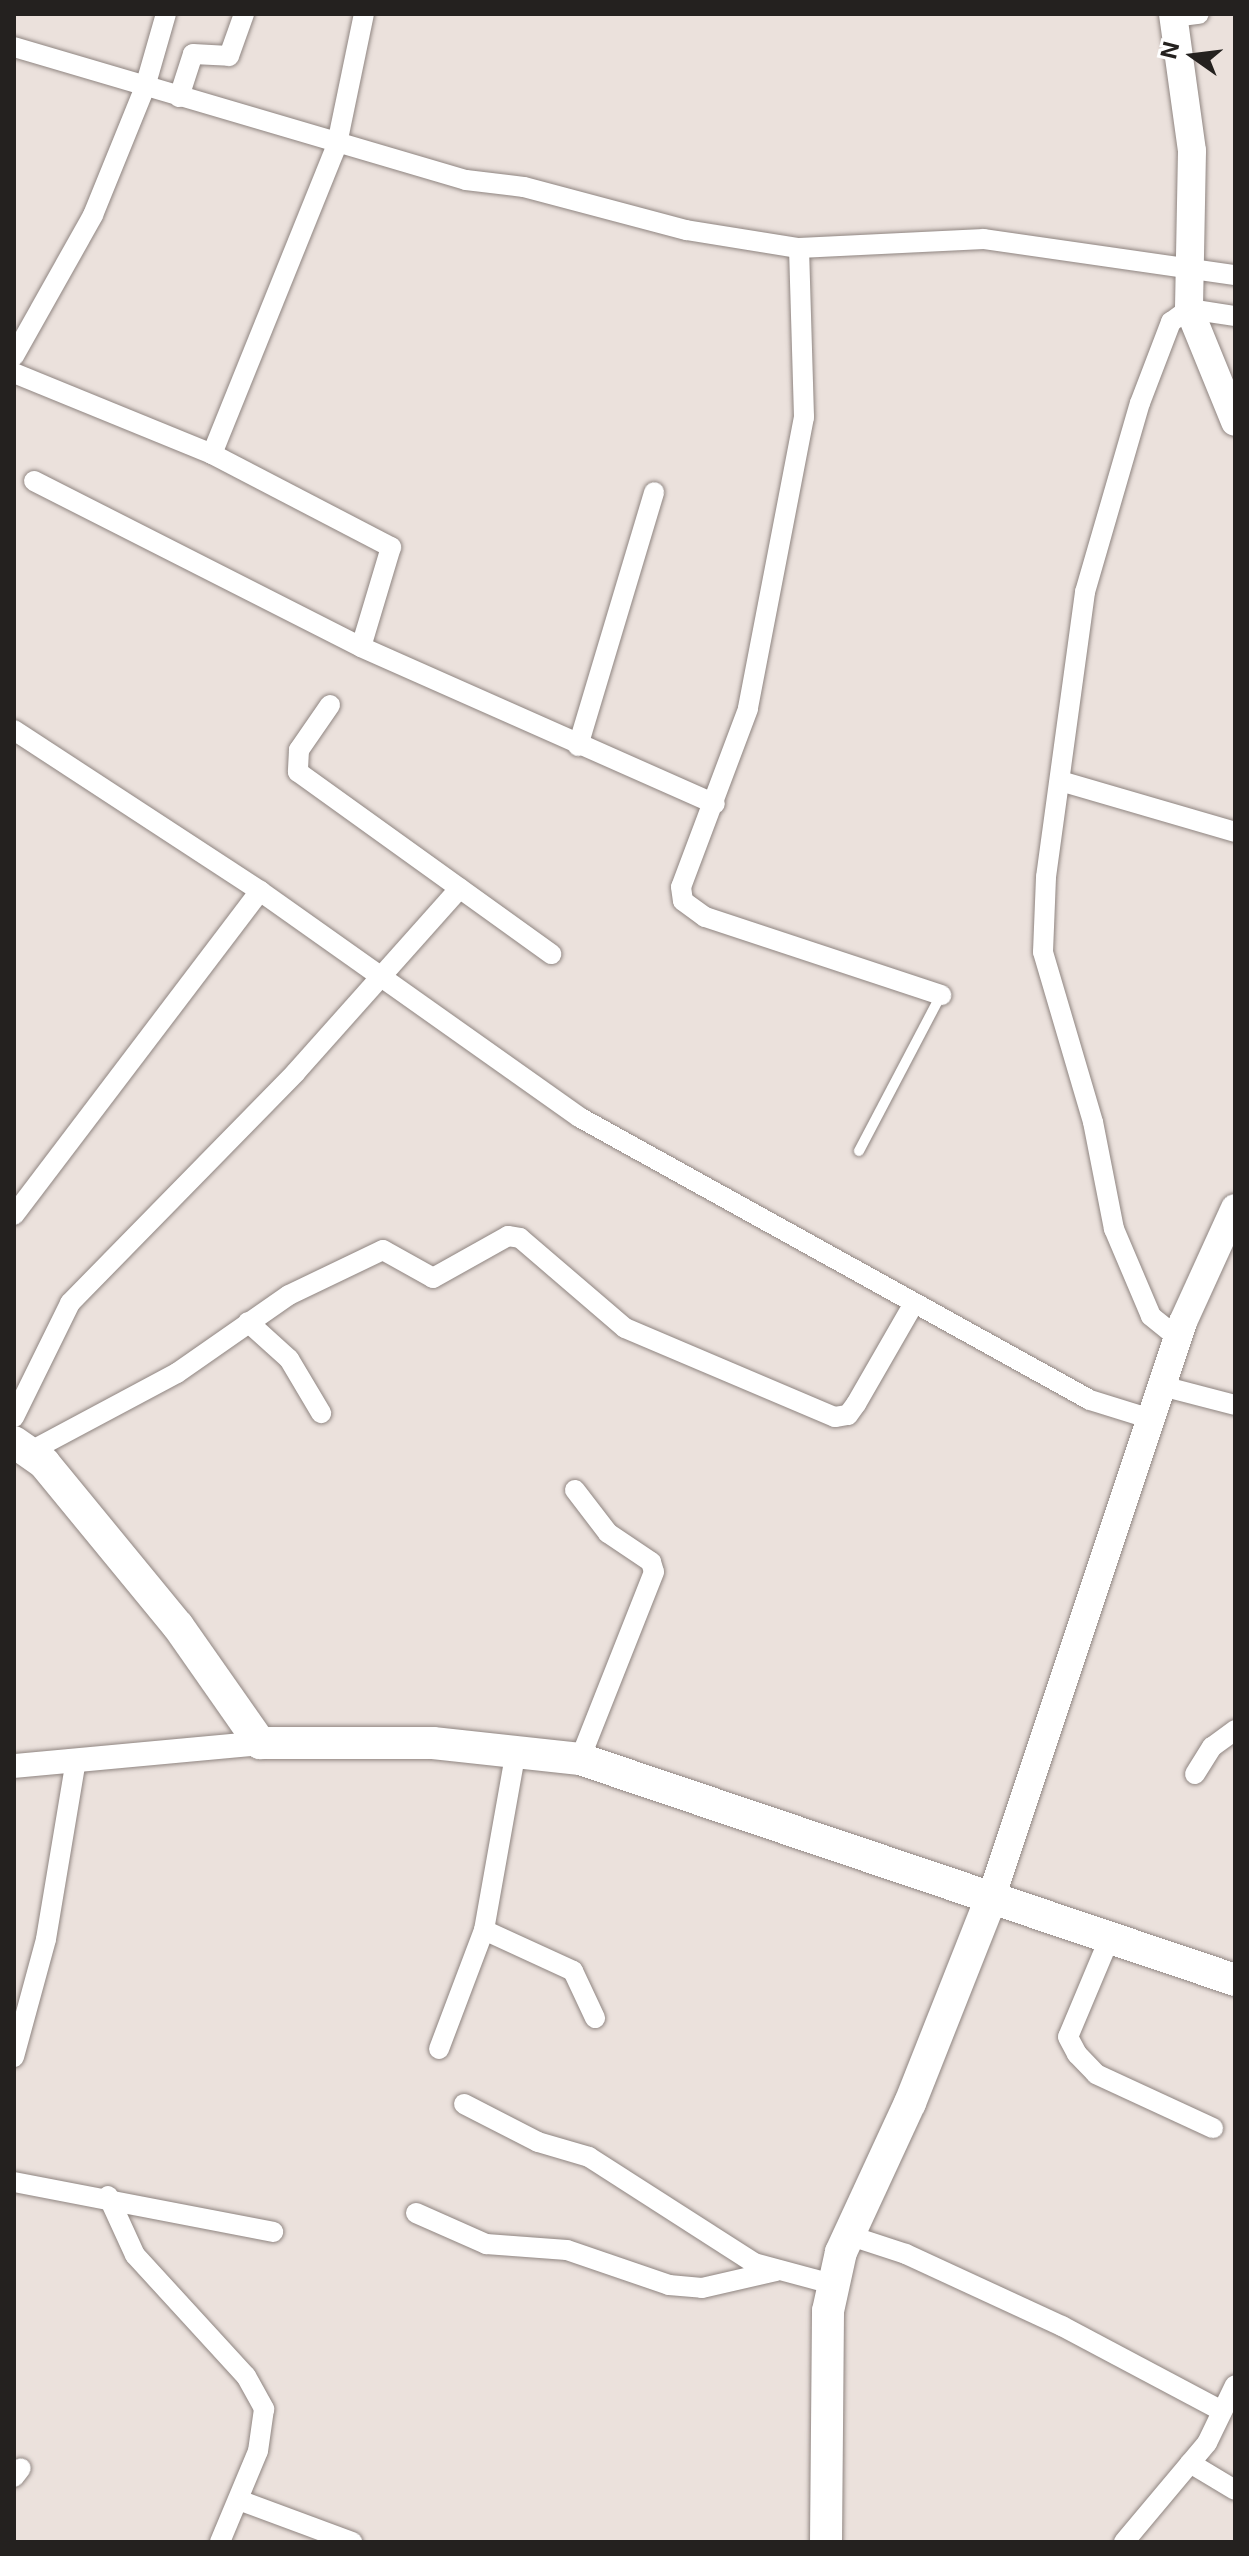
<!DOCTYPE html>
<html>
<head>
<meta charset="utf-8">
<style>
  body { margin:0 }
  #map { position:relative; width:1249px; height:2556px; overflow:hidden; background:#ebe1dc; font-family:Inter,sans-serif }
  div>[style] { position:absolute }
  [style*='--x'] { left:calc(var(--x)*1px); top:calc(var(--y)*1px); width:calc(var(--w)*1px); rotate:calc(var(--a)*1deg) }
  .roads { filter:drop-shadow(0 0 2px #8f8581) drop-shadow(0 0 2px #8f8581) }
  .service>* { height:10px; margin:-5px; padding:0 5px; transform-origin:5px; border-radius:5px; background:#fff }
  .minor>* { height:20px; margin:-10px; padding:0 10px; transform-origin:10px; border-radius:10px; background:#fff }
  .tertiary>* { height:24px; margin:-12px; padding:0 12px; transform-origin:12px; border-radius:12px; background:#fff }
  .secondary>* { height:28px; margin:-14px; padding:0 14px; transform-origin:14px; border-radius:14px; background:#fff }
  .primary>* { height:32px; margin:-16px; padding:0 16px; transform-origin:16px; border-radius:16px; background:#fff }
  span { translate:-50% -50%; white-space:nowrap; text-align:center; line-height:1.15; -webkit-text-stroke:6px #fff; paint-order:stroke }
  .frame { position:absolute; inset:0; border:16px solid #24211f; pointer-events:none }
  .north { position:absolute; left:1153px; top:16px; width:80px; height:80px; -webkit-text-stroke:6px #fff; paint-order:stroke; rotate:284deg; font-size:22px; font-weight:700; line-height:32px; text-align:center; color:#24211f }
  .north::after { content:''; display:block; margin:auto; width:28px; height:36px; background:#24211f; clip-path:polygon(50% 0,100% 100%,50% 72%,0 100%) }
</style>
</head>
<body>
<div id="map">
  <div class="roads">
    <div class="service">
      <i style="--x:859;--y:1151;--w:176;--a:-62.3"></i>
    </div>
    <div class="minor">
      <i style="--x:1173;--y:17;--w:26;--a:-7"></i>
      <i style="--x:14;--y:47;--w:471;--a:16.4"></i>
      <i style="--x:466;--y:180;--w:58;--a:6.9"></i>
      <i style="--x:524;--y:187;--w:168;--a:14.9"></i>
      <i style="--x:686;--y:230;--w:114;--a:9.1"></i>
      <i style="--x:799;--y:248;--w:185;--a:-2.8"></i>
      <i style="--x:984;--y:239;--w:254;--a:8.2"></i>
      <i style="--x:179;--y:97;--w:45;--a:-72"></i>
      <i style="--x:193;--y:54;--w:36;--a:3"></i>
      <i style="--x:229;--y:56;--w:45;--a:-70.3"></i>
      <i style="--x:799;--y:248;--w:169;--a:88.3"></i>
      <i style="--x:804;--y:417;--w:297;--a:100.9"></i>
      <i style="--x:748;--y:709;--w:190;--a:110.6"></i>
      <i style="--x:681;--y:887;--w:14;--a:82"></i>
      <i style="--x:683;--y:901;--w:27;--a:36"></i>
      <i style="--x:705;--y:917;--w:249;--a:18.3"></i>
      <i style="--x:14;--y:356;--w:162;--a:-60.7"></i>
      <i style="--x:93;--y:215;--w:138;--a:-67.9"></i>
      <i style="--x:145;--y:87;--w:76;--a:-74"></i>
      <i style="--x:14;--y:373;--w:214;--a:22.2"></i>
      <i style="--x:212;--y:454;--w:334;--a:-68"></i>
      <i style="--x:337;--y:144;--w:133;--a:-78.3"></i>
      <i style="--x:212;--y:454;--w:202;--a:27.5"></i>
      <i style="--x:391;--y:547;--w:104;--a:106.7"></i>
      <i style="--x:34;--y:481;--w:367;--a:26.9"></i>
      <i style="--x:361;--y:647;--w:387;--a:23.9"></i>
      <i style="--x:330;--y:705;--w:55;--a:124.6"></i>
      <i style="--x:299;--y:750;--w:22;--a:93"></i>
      <i style="--x:298;--y:772;--w:312;--a:35.7"></i>
      <i style="--x:14;--y:730;--w:294;--a:33.2"></i>
      <i style="--x:260;--y:891;--w:391;--a:35.3"></i>
      <i style="--x:579;--y:1117;--w:584;--a:28.98"></i>
      <i style="--x:1090;--y:1400;--w:64;--a:17.3"></i>
      <i style="--x:578;--y:746;--w:265;--a:-73.3"></i>
      <i style="--x:1060;--y:781;--w:182;--a:16.2"></i>
      <i style="--x:14;--y:1215;--w:407;--a:-52.8"></i>
      <i style="--x:248;--y:1322;--w:55;--a:42.1"></i>
      <i style="--x:289;--y:1359;--w:63;--a:59.3"></i>
      <i style="--x:1178;--y:1338;--w:35;--a:-141"></i>
      <i style="--x:1151;--y:1316;--w:95;--a:-113"></i>
      <i style="--x:1114;--y:1229;--w:109;--a:-101.1"></i>
      <i style="--x:1093;--y:1122;--w:177;--a:-106.4"></i>
      <i style="--x:1043;--y:952;--w:75;--a:-87.7"></i>
      <i style="--x:1046;--y:877;--w:288;--a:-82.2"></i>
      <i style="--x:1085;--y:592;--w:197;--a:-73.8"></i>
      <i style="--x:1140;--y:403;--w:87;--a:-69.1"></i>
      <i style="--x:1171;--y:322;--w:22;--a:-36"></i>
      <i style="--x:1189;--y:309;--w:47;--a:8.7"></i>
      <i style="--x:1162;--y:1386;--w:75;--a:14.6"></i>
      <i style="--x:14;--y:1417;--w:127;--a:-63.8"></i>
      <i style="--x:70;--y:1303;--w:323;--a:-45.6"></i>
      <i style="--x:296;--y:1072;--w:246;--a:-48.3"></i>
      <i style="--x:29;--y:1452;--w:168;--a:-28.1"></i>
      <i style="--x:177;--y:1373;--w:136;--a:-34.9"></i>
      <i style="--x:289;--y:1295;--w:104;--a:-25.6"></i>
      <i style="--x:383;--y:1250;--w:57;--a:29.2"></i>
      <i style="--x:433;--y:1278;--w:86;--a:-29.2"></i>
      <i style="--x:508;--y:1236;--w:12;--a:9"></i>
      <i style="--x:520;--y:1238;--w:138;--a:40.6"></i>
      <i style="--x:625;--y:1328;--w:228;--a:23"></i>
      <i style="--x:835;--y:1417;--w:13;--a:-9"></i>
      <i style="--x:848;--y:1415;--w:14;--a:-54"></i>
      <i style="--x:856;--y:1404;--w:114;--a:-60.1"></i>
      <i style="--x:575;--y:1490;--w:54;--a:52.5"></i>
      <i style="--x:608;--y:1533;--w:52;--a:34"></i>
      <i style="--x:651;--y:1562;--w:10;--a:73"></i>
      <i style="--x:654;--y:1572;--w:201;--a:111.6"></i>
      <i style="--x:515;--y:1756;--w:177;--a:100.1"></i>
      <i style="--x:484;--y:1930;--w:98;--a:24.7"></i>
      <i style="--x:573;--y:1971;--w:52;--a:64.9"></i>
      <i style="--x:1195;--y:1774;--w:32;--a:-58"></i>
      <i style="--x:1212;--y:1747;--w:29;--a:-36"></i>
      <i style="--x:1110;--y:1937;--w:108;--a:112.8"></i>
      <i style="--x:1068;--y:2037;--w:19;--a:62"></i>
      <i style="--x:1077;--y:2054;--w:28;--a:46"></i>
      <i style="--x:1096;--y:2074;--w:129;--a:24.8"></i>
      <i style="--x:439;--y:2049;--w:127;--a:-69.3"></i>
      <i style="--x:14;--y:2057;--w:122;--a:-74.8"></i>
      <i style="--x:46;--y:1939;--w:181;--a:-80.5"></i>
      <i style="--x:464;--y:2104;--w:83;--a:27.2"></i>
      <i style="--x:538;--y:2142;--w:53;--a:16.4"></i>
      <i style="--x:589;--y:2157;--w:196;--a:32.7"></i>
      <i style="--x:754;--y:2263;--w:81;--a:15.1"></i>
      <i style="--x:14;--y:2182;--w:264;--a:10.9"></i>
      <i style="--x:108;--y:2196;--w:65;--a:65.4"></i>
      <i style="--x:135;--y:2255;--w:164;--a:47.5"></i>
      <i style="--x:246;--y:2376;--w:38;--a:61"></i>
      <i style="--x:264;--y:2409;--w:42;--a:98.1"></i>
      <i style="--x:258;--y:2451;--w:99;--a:112.7"></i>
      <i style="--x:416;--y:2213;--w:77;--a:23.9"></i>
      <i style="--x:486;--y:2244;--w:81;--a:4.2"></i>
      <i style="--x:567;--y:2250;--w:108;--a:18.9"></i>
      <i style="--x:669;--y:2285;--w:33;--a:5"></i>
      <i style="--x:702;--y:2288;--w:76;--a:-12.9"></i>
      <i style="--x:848;--y:2235;--w:61;--a:18.1"></i>
      <i style="--x:906;--y:2254;--w:172;--a:24.8"></i>
      <i style="--x:1062;--y:2326;--w:181;--a:28"></i>
      <i style="--x:1190;--y:2463;--w:52;--a:31"></i>
      <i style="--x:14;--y:2477;--w:11;--a:-52"></i>
      <i style="--x:239;--y:2500;--w:121;--a:20.4"></i>
      <i style="--x:1124;--y:2542;--w:129;--a:-50"></i>
      <i style="--x:1207;--y:2443;--w:64;--a:-64.2"></i>
    </div>
    <div class="tertiary">
      <i style="--x:14;--y:1766;--w:247;--a:-5.3"></i>
    </div>
    <div class="secondary">
      <i style="--x:1173;--y:14;--w:138;--a:82.1"></i>
      <i style="--x:1192;--y:151;--w:158;--a:91.1"></i>
      <i style="--x:1189;--y:309;--w:122;--a:67.8"></i>
      <i style="--x:990;--y:1901;--w:610;--a:-71.57"></i>
      <i style="--x:1183;--y:1322;--w:125;--a:-65.5"></i>
    </div>
    <div class="primary">
      <i style="--x:14;--y:1442;--w:37;--a:35"></i>
      <i style="--x:44;--y:1463;--w:211;--a:50.6"></i>
      <i style="--x:178;--y:1626;--w:143;--a:55"></i>
      <i style="--x:260;--y:1743;--w:173;--a:0"></i>
      <i style="--x:433;--y:1743;--w:148;--a:6.2"></i>
      <i style="--x:580;--y:1759;--w:691;--a:18.64"></i>
      <i style="--x:826;--y:2542;--w:231;--a:-89.5"></i>
      <i style="--x:828;--y:2311;--w:60;--a:-77.6"></i>
      <i style="--x:841;--y:2252;--w:164;--a:-65.2"></i>
      <i style="--x:910;--y:2103;--w:217;--a:-68.4"></i>
    </div>
  </div>
  <div class="frame"></div>
  <div class="north">N</div>
</div>
</body>
</html>
